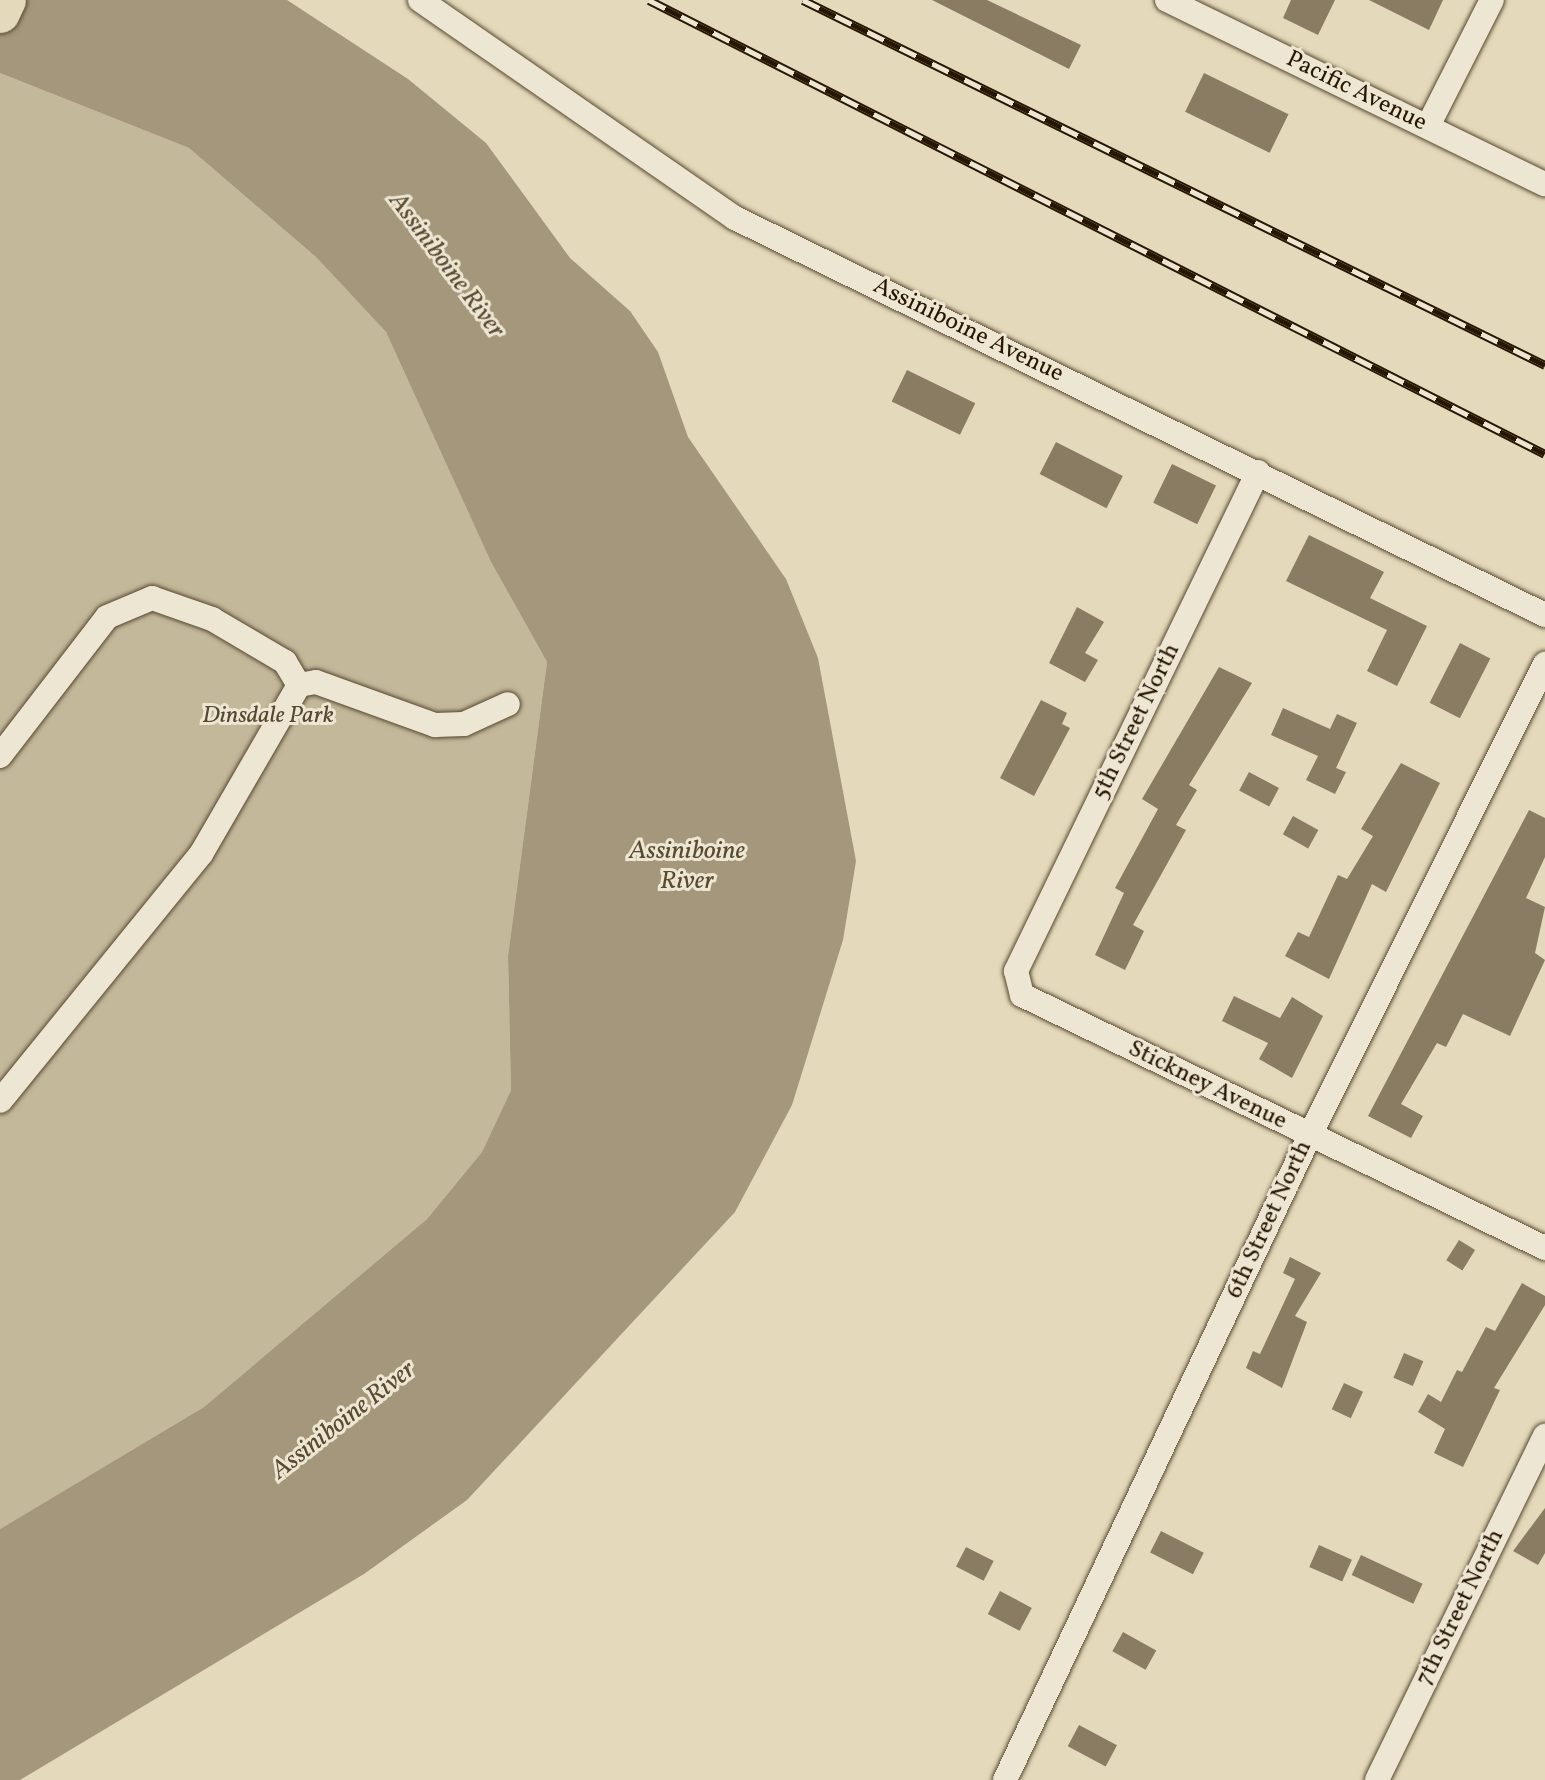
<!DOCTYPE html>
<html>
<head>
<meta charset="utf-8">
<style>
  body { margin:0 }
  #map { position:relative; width:1545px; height:1780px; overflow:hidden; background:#e4d9ba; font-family:Vollkorn,serif }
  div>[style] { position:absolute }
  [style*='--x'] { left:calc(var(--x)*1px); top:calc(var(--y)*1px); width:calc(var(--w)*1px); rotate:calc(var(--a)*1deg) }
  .green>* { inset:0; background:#c4b89b }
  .water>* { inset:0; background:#a4977b }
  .building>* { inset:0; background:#897c62; transform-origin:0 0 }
  .roads { filter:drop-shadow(0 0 2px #564830) drop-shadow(0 0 2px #564830) }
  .minor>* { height:24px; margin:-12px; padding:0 12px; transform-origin:12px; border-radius:12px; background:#ede6d2 }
  .primary>* { height:40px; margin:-20px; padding:0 20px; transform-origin:20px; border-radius:20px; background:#e4d9ba }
  .rail>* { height:9px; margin-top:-4.5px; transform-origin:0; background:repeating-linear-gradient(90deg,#ede6d2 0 18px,#271702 0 36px); box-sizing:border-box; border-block:2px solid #271702 }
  span { translate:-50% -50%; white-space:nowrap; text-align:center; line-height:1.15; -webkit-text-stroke:6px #ede6d2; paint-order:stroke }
  .street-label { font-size:24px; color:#271702 }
  .park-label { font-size:24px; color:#564730; font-style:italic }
  .water-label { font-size:26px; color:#594a32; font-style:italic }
</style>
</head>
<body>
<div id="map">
  <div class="green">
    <i style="clip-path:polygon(0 73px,189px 148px,316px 257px,386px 332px,491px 562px,547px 662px,508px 956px,511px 1090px,482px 1152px,427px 1219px,204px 1407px,0 1529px)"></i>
  </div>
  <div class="water">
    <i style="clip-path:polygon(0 0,287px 0,408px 79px,486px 143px,570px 258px,630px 311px,658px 352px,688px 437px,786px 579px,818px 658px,856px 861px,843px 940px,792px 1105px,735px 1212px,467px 1500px,364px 1574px,20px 1780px,0 1780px,0 1529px,204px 1407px,427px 1219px,482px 1152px,511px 1090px,508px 956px,547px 662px,491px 562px,386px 332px,316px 257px,189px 148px,0 73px)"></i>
  </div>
  <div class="building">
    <i style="clip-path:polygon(932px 0,987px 0,1081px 45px,1069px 69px)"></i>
    <i style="clip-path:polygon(1291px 0,1335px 0,1318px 35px,1283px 18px)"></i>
    <i style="clip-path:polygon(1369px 0,1443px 0,1429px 30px)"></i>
    <i style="left:1204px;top:73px;width:94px;height:43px;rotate:26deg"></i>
    <i style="left:907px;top:370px;width:76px;height:35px;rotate:26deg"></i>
    <i style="left:1056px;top:442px;width:75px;height:36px;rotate:27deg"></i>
    <i style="left:1172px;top:464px;width:49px;height:43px;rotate:26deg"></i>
    <i style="clip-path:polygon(1309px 535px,1384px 572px,1370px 598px,1427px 626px,1397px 686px,1367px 671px,1387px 630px,1286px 581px)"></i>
    <i style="clip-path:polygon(1077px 607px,1104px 622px,1085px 653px,1098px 660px,1085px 682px,1049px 663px)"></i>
    <i style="left:1460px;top:643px;width:34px;height:67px;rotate:27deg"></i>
    <i style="clip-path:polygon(1219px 667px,1252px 683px,1189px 785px,1197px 790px,1176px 825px,1186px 830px,1133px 925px,1144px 931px,1125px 970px,1095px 955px,1124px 893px,1115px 888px,1158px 809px,1142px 799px)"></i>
    <i style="clip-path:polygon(1041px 700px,1067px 713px,1062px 724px,1070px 728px,1034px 796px,1000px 778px)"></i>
    <i style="clip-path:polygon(1283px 708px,1330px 729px,1337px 714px,1357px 723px,1336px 768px,1346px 772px,1335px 794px,1306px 780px,1318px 756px,1271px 735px)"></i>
    <i style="clip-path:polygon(1401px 763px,1440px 783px,1386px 892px,1372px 884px,1329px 979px,1285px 956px,1298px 932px,1309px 937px,1338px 875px,1347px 879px,1373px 836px,1361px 829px)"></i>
    <i style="left:1249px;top:772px;width:34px;height:21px;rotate:28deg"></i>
    <i style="clip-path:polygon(1529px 810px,1545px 818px,1545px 857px,1526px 898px,1545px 907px,1535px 953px,1545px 960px,1510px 1036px,1463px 1014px,1446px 1047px,1437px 1043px,1401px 1104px,1423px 1116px,1411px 1138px,1368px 1116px)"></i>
    <i style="left:1293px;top:816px;width:29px;height:21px;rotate:29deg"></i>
    <i style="clip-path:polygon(1234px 996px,1280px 1018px,1292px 997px,1323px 1016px,1292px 1078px,1259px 1059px,1268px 1043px,1222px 1021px)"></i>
    <i style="left:1459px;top:1240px;width:19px;height:24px;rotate:32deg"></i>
    <i style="clip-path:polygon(1290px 1257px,1321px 1273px,1295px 1316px,1307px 1322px,1282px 1388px,1246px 1368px,1253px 1351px,1260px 1354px,1295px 1279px,1283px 1273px)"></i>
    <i style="clip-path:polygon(1522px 1283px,1545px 1296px,1545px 1305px,1494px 1388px,1500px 1390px,1463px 1467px,1434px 1453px,1445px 1429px,1418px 1412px,1428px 1394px,1441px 1402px,1457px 1370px,1462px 1372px,1486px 1327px,1495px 1331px)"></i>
    <i style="left:1404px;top:1353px;width:21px;height:27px;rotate:23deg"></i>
    <i style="left:1344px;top:1383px;width:21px;height:29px;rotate:25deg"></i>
    <i style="clip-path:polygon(1545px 1508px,1545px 1553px,1538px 1565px,1513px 1551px)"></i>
    <i style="left:1161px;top:1531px;width:48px;height:24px;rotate:27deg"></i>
    <i style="left:1319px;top:1545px;width:36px;height:24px;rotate:24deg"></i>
    <i style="left:966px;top:1547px;width:31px;height:22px;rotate:27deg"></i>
    <i style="left:1361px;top:1555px;width:68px;height:22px;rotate:25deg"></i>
    <i style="left:1000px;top:1591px;width:36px;height:26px;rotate:28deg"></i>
    <i style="left:1123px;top:1632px;width:38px;height:22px;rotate:29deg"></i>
    <i style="left:1079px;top:1725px;width:43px;height:24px;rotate:28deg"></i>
  </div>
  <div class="roads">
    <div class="minor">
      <i style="--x:420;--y:0;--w:383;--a:34.7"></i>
      <i style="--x:735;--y:218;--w:902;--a:26.11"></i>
      <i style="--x:1167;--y:0;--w:420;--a:26"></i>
      <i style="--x:1428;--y:126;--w:141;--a:-63.1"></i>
      <i style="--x:1258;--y:472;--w:555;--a:115.87"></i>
      <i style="--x:1016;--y:971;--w:25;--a:76"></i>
      <i style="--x:1022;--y:995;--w:581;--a:25.82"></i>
      <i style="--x:299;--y:685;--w:17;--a:-10"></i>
      <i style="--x:316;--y:682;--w:127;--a:19.9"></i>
      <i style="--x:435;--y:725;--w:29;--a:-2"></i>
      <i style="--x:464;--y:724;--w:48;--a:-24.4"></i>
      <i style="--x:0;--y:756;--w:175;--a:-52.4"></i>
      <i style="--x:107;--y:617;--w:49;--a:-22.9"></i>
      <i style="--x:152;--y:598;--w:64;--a:19.3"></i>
      <i style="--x:212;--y:619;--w:85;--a:30.5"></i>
      <i style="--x:285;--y:662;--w:27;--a:59"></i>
      <i style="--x:299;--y:685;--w:195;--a:120.1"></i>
      <i style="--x:201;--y:854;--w:318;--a:129.1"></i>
      <i style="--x:1005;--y:1780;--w:711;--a:-64.7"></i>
      <i style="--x:1309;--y:1137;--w:529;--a:-63.48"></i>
      <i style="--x:1377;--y:1780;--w:383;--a:-64"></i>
    </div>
    <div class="primary">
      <i style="--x:0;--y:13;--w:14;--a:-65"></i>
    </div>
  </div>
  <div class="rail">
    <i style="--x:649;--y:0;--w:1004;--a:26.87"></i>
    <i style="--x:803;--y:0;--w:827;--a:26.19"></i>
  </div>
  <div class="street-label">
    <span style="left:1356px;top:92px;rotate:26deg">Pacific Avenue</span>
    <span style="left:968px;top:331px;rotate:26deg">Assiniboine Avenue</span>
    <span style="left:1137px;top:722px;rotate:-64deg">5th Street North</span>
    <span style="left:1207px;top:1086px;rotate:26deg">Stickney Avenue</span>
    <span style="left:1270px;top:1220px;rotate:-65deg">6th Street North</span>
    <span style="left:1461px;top:1608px;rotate:-64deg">7th Street North</span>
  </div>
  <div class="park-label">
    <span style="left:268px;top:717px">Dinsdale Park</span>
  </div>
  <div class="water-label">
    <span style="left:446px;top:266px;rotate:53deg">Assiniboine River</span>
    <span style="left:687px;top:867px">Assiniboine<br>River</span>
    <span style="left:344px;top:1421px;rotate:-38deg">Assiniboine River</span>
  </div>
</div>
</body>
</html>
